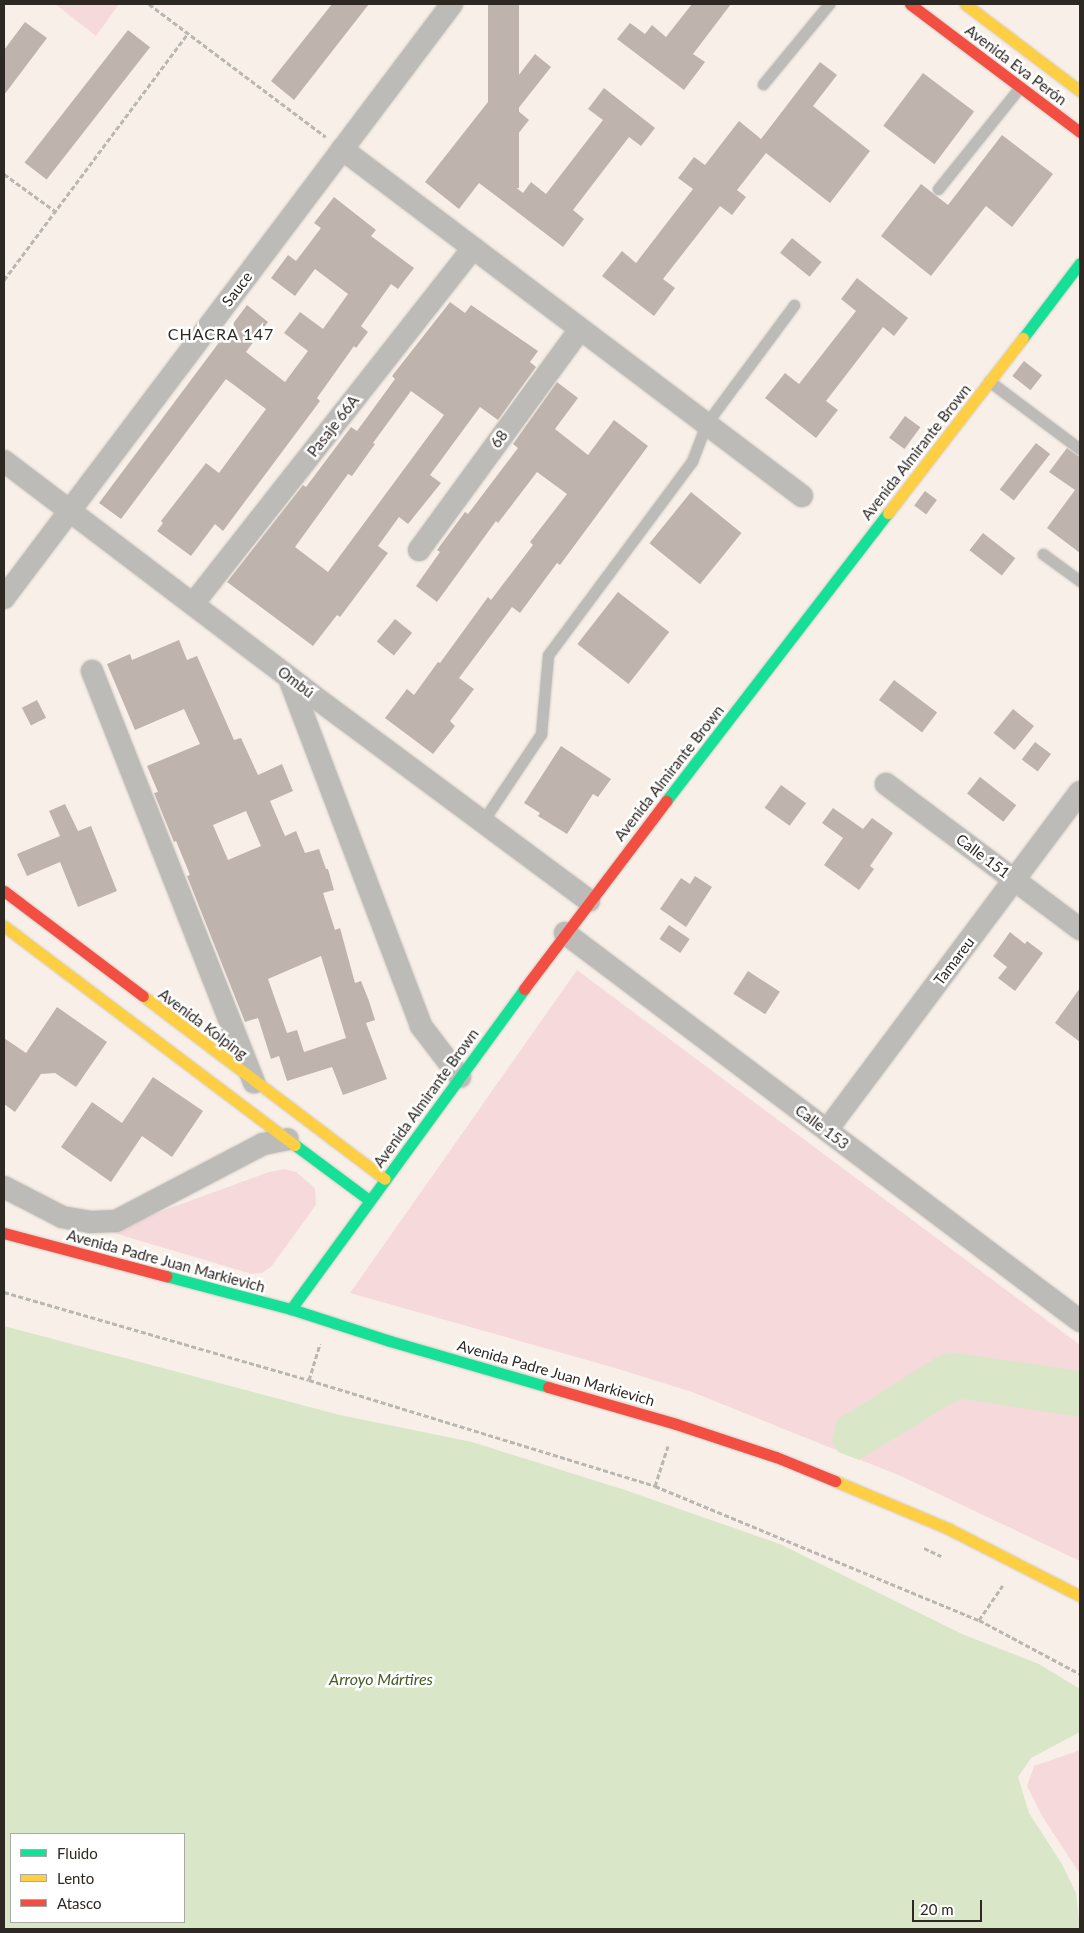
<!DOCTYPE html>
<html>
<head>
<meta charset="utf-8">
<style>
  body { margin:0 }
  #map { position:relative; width:1084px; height:1933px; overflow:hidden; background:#f8f0e8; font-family:Lato,sans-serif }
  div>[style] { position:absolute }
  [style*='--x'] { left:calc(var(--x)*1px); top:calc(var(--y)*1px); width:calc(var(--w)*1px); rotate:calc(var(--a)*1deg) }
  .green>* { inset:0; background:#f6d9db }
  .water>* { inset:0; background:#d9e7c8 }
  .building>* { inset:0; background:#bfb3ad; transform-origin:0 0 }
  .path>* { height:3px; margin-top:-1.5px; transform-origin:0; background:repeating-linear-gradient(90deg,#bab7b2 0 5px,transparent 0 7.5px) }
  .roads { filter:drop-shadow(0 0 1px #d2ccc6) drop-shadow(0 0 1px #d2ccc6) }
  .lane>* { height:11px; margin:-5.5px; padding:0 5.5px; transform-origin:5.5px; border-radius:5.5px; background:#bdbbb8 }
  .street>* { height:22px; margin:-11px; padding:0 11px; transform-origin:11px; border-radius:11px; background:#bdbbb8 }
  .fast>* { height:11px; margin:-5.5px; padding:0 5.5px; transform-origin:5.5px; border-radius:5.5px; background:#16e098 }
  .slow>* { height:11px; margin:-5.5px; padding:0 5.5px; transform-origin:5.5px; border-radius:5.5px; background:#ffcf43 }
  .jam>* { height:11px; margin:-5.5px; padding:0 5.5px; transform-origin:5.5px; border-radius:5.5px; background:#f24e42 }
  span { translate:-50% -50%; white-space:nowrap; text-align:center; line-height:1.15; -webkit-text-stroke:5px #fff; paint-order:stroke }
  .street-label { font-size:15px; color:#2e2823 }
  .neighbourhood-label { font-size:16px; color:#2e2823; letter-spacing:1px }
  .water-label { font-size:16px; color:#425e25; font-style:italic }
  .frame { position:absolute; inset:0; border:5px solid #2e2823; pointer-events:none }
  .legend { position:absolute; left:10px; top:1833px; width:175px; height:90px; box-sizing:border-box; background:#fff; border:1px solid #aba9a7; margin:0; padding:6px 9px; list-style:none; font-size:15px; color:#2e2823 }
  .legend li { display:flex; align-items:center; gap:10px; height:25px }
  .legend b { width:25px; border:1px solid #aba9a7 }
  .scale { position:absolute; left:912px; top:1900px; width:70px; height:22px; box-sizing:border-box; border:2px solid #2e2823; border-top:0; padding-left:6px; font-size:15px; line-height:18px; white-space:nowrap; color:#2e2823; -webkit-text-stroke:4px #fff; paint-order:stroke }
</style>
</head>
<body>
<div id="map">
  <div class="green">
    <i style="clip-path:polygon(55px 4px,119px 4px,96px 36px)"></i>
    <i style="clip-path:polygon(577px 970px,1080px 1345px,1080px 1561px,903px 1477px,692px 1392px,615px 1368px,350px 1293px)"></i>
    <i style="clip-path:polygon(285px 1169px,296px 1172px,315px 1188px,316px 1205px,271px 1267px,262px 1273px,252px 1274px,107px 1231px,269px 1172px)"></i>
    <i style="clip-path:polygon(1080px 1750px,1080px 1874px,1042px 1816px,1027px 1786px,1034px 1766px)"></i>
  </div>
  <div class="water">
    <i style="clip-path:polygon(evenodd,4px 1326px,340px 1415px,472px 1442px,625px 1490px,780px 1544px,962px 1634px,1039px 1664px,1080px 1689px,1080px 1732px,1031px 1758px,1018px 1777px,1029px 1813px,1062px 1864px,1076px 1893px,1080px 1929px,4px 1929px,4px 1326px,11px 1834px,184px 1834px,184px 1922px,11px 1922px,11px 1834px)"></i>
    <i style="clip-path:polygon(948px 1352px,1080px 1371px,1080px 1417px,963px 1399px,952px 1403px,859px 1460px,838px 1452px,832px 1440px,837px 1420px,937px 1357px)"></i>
  </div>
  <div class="building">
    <i style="clip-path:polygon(332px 4px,369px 4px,294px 100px,271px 81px)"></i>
    <i style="left:488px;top:4px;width:31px;height:184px"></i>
    <i style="clip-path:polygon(692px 4px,731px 4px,693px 54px,705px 62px,684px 90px,617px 39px,630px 23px,645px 34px,652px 25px,666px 37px)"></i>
    <i style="clip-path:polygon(25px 22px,47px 38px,4px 95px,4px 50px)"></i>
    <i style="left:128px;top:30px;width:28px;height:168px;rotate:38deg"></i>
    <i style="clip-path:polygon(535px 54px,551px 67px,517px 110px,529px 120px,491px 168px,523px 193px,531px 182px,546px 194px,603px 120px,588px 109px,604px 88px,655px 128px,641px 146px,629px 137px,573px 210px,584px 219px,563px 247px,479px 183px,459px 209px,425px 182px,495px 93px,501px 98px)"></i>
    <i style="clip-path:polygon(820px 62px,837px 75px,813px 106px,870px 151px,830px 203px,766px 153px,737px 190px,746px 197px,732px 215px,720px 206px,663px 279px,675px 288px,654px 316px,602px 276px,622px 251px,636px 263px,693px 189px,678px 178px,694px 157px,705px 165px,739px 121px,761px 139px)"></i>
    <i style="left:923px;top:73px;width:64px;height:66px;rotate:37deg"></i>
    <i style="clip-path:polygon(1002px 135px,1053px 174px,1012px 227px,986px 206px,931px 276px,881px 236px,921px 184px,948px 205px)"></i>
    <i style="clip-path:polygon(334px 197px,376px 230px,371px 236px,414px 268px,398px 289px,391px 284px,361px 326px,368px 332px,356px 348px,354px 346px,317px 398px,320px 401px,223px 531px,215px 524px,191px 556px,157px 531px,163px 523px,161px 521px,206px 463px,219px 473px,266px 409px,226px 379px,121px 519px,99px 503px,247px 305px,268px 322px,246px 352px,285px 382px,308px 351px,284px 333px,300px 312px,323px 329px,348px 294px,315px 269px,295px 296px,271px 278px,288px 255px,296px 261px,321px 228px,314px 223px)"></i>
    <i style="left:792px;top:238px;width:38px;height:19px;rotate:39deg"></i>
    <i style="clip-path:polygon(857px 278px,908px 318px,894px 336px,883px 327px,826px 401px,838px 410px,816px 438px,765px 398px,785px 373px,799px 384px,856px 311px,841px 299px)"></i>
    <i style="clip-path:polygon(evenodd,450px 302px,465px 313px,471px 305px,538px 351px,530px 362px,536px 367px,498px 420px,480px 407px,430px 475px,441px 483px,408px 524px,399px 517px,378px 546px,388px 553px,340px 617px,337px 615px,313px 646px,227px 582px,303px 485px,306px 487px,351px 427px,357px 431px,395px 379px,392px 376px,450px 302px,411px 391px,444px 415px,328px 572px,295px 547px,348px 474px,352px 476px,375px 444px,373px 443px,411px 391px)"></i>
    <i style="left:1024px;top:361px;width:23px;height:19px;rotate:38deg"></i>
    <i style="clip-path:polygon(557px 382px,578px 398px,555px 429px,588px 455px,614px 420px,648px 446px,560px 565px,557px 563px,520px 613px,512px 607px,459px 678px,474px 689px,450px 721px,455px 726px,433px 754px,385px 718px,407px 689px,414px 695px,438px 662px,440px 663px,488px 597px,491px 600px,533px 545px,530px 542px,567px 494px,537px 472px,498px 523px,496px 521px,437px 602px,416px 586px,440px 552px,437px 550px,465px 512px,468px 514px,518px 448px,513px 444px)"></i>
    <i style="left:905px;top:416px;width:19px;height:27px;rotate:36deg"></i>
    <i style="left:1036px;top:443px;width:18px;height:59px;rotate:38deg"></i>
    <i style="clip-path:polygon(1067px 448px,1080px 457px,1080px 553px,1047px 528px,1075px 490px,1049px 472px)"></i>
    <i style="left:925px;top:491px;width:15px;height:18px;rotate:37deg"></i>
    <i style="left:691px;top:492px;width:65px;height:66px;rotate:39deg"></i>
    <i style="left:983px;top:533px;width:41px;height:22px;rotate:38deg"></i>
    <i style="left:618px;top:592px;width:65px;height:66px;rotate:38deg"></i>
    <i style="left:395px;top:619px;width:22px;height:29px;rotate:39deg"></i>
    <i style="clip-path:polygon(evenodd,179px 640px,187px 660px,197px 656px,234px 740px,241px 738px,258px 775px,282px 764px,293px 791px,270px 801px,285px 836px,296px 831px,305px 853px,319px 849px,326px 869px,328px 869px,334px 890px,323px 893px,335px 930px,340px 928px,355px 983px,361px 981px,369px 1001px,375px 1020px,366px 1023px,387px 1079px,343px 1095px,332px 1067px,287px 1081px,279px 1056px,271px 1059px,258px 1018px,245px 1022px,187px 876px,190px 875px,176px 841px,174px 842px,154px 793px,158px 792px,147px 766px,200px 744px,184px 709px,135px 730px,107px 664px,130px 654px,132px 660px,179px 640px,246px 811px,261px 846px,228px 860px,213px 825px,246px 811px,179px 640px,321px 956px,346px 1038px,304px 1052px,297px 1030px,287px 1033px,268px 979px,321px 956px)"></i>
    <i style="left:894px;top:680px;width:54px;height:25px;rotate:37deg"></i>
    <i style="left:37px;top:700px;width:20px;height:17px;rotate:63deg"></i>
    <i style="left:1013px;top:709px;width:27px;height:31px;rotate:39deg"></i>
    <i style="left:1035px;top:742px;width:20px;height:22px;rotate:37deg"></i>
    <i style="clip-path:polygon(561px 746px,611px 779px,598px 797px,593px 794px,567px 834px,538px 816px,540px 813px,524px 803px)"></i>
    <i style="left:980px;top:777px;width:46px;height:21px;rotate:38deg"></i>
    <i style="left:781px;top:785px;width:31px;height:28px;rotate:36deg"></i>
    <i style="clip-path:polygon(65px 804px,78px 831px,91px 826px,117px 891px,78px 907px,60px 862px,27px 876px,17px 854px,60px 836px,49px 811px)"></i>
    <i style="clip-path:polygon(833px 808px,863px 829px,872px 818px,893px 833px,870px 866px,874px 869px,859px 890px,824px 865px,843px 838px,822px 823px)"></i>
    <i style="clip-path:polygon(695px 876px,712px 887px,686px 927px,660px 909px,681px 878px,690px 884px)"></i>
    <i style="left:669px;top:925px;width:25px;height:17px;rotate:34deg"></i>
    <i style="clip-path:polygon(1010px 932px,1025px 944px,1027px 941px,1043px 953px,1015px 991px,998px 978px,1007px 967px,993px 956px)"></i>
    <i style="left:748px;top:971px;width:38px;height:27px;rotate:33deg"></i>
    <i style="clip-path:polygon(1080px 988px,1080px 1042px,1055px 1023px)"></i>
    <i style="clip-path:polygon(57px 1007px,107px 1042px,76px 1087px,55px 1073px,41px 1074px,15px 1112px,4px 1104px,4px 1038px,26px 1053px)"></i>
    <i style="clip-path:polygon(153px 1077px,203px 1111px,172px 1157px,142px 1136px,111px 1182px,61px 1147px,92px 1102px,122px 1123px)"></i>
  </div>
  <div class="path">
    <i style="--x:149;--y:4;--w:221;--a:36.9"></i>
    <i style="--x:4;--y:174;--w:63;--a:36"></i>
    <i style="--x:4;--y:280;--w:308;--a:-53.3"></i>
    <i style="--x:4;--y:1292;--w:317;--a:16.1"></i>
    <i style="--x:309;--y:1380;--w:362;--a:17"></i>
    <i style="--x:655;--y:1486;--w:351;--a:22.5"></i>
    <i style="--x:979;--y:1620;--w:115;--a:28.1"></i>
    <i style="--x:309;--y:1380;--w:38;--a:-73"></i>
    <i style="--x:655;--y:1486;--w:42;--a:-72"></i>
    <i style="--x:924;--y:1548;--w:19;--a:25"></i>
    <i style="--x:979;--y:1620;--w:42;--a:-55.6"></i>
  </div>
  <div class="roads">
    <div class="lane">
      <i style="--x:763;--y:84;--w:104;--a:-50.5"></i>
      <i style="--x:938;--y:189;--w:131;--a:-51.2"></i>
      <i style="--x:989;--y:381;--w:114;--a:36.8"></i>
      <i style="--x:1043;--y:554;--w:46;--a:36.1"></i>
      <i style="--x:483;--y:821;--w:105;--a:-56.3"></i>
      <i style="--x:541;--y:734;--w:79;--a:-84.9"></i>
      <i style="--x:548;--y:655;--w:242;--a:-53.4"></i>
      <i style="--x:692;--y:461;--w:40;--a:-69"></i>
      <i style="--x:706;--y:424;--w:148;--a:-53.5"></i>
    </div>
    <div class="street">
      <i style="--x:342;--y:149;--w:576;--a:37.03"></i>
      <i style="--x:4;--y:461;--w:382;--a:37.2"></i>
      <i style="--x:308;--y:692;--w:350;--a:36.6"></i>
      <i style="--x:419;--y:550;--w:273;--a:-53.9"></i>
      <i style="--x:4;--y:598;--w:744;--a:-52.98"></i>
      <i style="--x:193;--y:604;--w:453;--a:-51.8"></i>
      <i style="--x:92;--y:671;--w:442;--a:68.5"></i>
      <i style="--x:289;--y:678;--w:372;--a:69.2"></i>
      <i style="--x:421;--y:1026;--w:64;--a:52.6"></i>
      <i style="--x:886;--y:784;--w:242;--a:36.8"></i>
      <i style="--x:565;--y:933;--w:645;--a:36.99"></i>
      <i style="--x:827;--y:1130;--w:422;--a:-53.2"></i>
      <i style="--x:4;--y:1187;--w:65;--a:27.3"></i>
      <i style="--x:62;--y:1217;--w:28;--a:10"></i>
      <i style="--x:90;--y:1222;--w:26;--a:-2"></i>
      <i style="--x:116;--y:1221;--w:166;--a:-27.6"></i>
      <i style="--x:263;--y:1144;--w:25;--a:-11"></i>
    </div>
    <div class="fast">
      <i style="--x:1023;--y:338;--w:94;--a:-52.8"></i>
      <i style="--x:666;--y:801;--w:364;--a:-52.4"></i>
      <i style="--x:295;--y:1145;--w:92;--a:36.6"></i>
      <i style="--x:166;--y:1276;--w:129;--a:14.8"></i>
      <i style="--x:291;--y:1309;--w:104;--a:17.9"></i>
      <i style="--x:390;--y:1341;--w:165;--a:16.2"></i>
      <i style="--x:291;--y:1309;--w:396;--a:-53.9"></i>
    </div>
    <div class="slow">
      <i style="--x:965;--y:4;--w:144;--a:37.1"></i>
      <i style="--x:888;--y:513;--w:221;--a:-52.4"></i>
      <i style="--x:4;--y:926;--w:364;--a:37"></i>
      <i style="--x:143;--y:996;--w:303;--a:37.1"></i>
      <i style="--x:835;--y:1481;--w:124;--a:22.8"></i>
      <i style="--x:949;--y:1529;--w:147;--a:27.1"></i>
    </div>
    <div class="jam">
      <i style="--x:910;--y:4;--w:213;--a:37"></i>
      <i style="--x:4;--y:891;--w:174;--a:37.1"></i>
      <i style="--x:524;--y:989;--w:236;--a:-52.9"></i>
      <i style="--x:4;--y:1233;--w:168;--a:14.9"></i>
      <i style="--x:548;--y:1387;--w:133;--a:16.1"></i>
      <i style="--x:676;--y:1424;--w:105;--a:18.3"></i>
      <i style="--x:776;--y:1457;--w:64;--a:22.1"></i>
    </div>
  </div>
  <div class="street-label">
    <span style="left:1016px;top:65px;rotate:37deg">Avenida Eva Perón</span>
    <span style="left:237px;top:289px;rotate:-53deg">Sauce</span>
    <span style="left:333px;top:426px;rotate:-52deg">Pasaje 66A</span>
    <span style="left:499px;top:439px;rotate:-54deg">68</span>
    <span style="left:916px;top:452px;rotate:-52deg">Avenida Almirante Brown</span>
    <span style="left:296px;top:682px;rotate:37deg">Ombú</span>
    <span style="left:669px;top:773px;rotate:-52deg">Avenida Almirante Brown</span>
    <span style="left:983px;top:856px;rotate:37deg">Calle 151</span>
    <span style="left:954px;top:961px;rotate:-53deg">Tamareu</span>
    <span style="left:203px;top:1024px;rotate:37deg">Avenida Kolping</span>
    <span style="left:426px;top:1098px;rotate:-54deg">Avenida Almirante Brown</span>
    <span style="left:822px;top:1127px;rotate:37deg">Calle 153</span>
    <span style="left:166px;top:1261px;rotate:15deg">Avenida Padre Juan Markievich</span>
    <span style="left:556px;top:1373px;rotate:16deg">Avenida Padre Juan Markievich</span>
  </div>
  <div class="neighbourhood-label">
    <span style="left:221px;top:334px">CHACRA 147</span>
  </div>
  <div class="water-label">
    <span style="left:381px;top:1679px">Arroyo Mártires</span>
  </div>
  <div class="frame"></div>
  <ul class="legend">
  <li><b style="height:6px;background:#16e098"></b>Fluido</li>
  <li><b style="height:6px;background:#ffcf43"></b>Lento</li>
  <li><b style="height:6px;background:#f24e42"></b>Atasco</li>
  </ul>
  <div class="scale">20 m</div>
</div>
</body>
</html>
